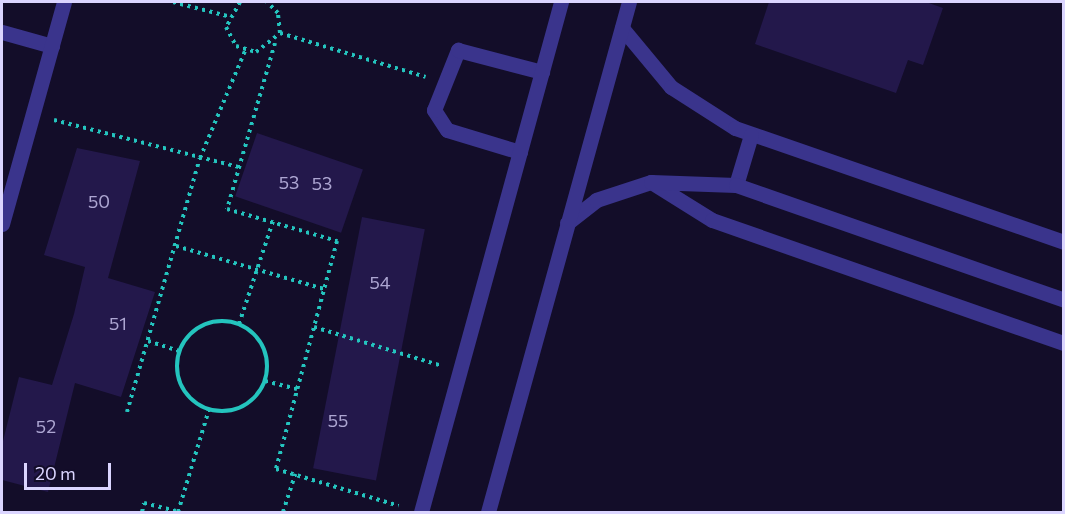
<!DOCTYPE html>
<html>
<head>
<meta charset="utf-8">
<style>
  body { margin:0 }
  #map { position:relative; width:1065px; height:514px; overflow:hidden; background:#130d29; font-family:Commissioner,sans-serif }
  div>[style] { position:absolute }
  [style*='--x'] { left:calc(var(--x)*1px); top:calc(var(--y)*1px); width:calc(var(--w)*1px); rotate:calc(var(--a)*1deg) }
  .building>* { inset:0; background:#23184b; transform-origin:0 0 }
  .path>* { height:4px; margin-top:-2px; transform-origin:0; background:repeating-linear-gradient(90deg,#24c4be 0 3px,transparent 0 7.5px) }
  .path>.ring { margin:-2px; padding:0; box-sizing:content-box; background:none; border:4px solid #24c4be; border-radius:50% }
  .minor>* { height:15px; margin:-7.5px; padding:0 7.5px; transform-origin:7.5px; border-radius:7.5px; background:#3a348c }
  span { translate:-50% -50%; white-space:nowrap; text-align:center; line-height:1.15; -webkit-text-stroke:4.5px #130d29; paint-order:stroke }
  .number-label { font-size:18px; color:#ada6d2 }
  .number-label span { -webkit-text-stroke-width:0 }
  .frame { position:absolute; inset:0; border:3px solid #dbd5ff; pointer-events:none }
  .scale { position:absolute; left:24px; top:463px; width:87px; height:27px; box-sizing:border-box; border:3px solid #dbd5ff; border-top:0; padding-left:8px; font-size:18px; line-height:21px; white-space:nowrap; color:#dbd5ff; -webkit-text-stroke:4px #130d29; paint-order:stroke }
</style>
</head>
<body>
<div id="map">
  <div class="building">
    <i style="clip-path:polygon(769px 2px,926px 2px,943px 8px,923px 65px,908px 60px,896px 93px,755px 44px)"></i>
    <i style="left:257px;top:133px;width:112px;height:67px;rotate:19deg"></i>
    <i style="clip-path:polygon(77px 148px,140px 161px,108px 278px,155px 292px,121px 397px,75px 383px,48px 492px,2px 480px,2px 445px,19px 377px,52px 385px,74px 314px,85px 267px,44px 255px)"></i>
    <i style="left:362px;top:217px;width:64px;height:256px;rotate:11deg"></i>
  </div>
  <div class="path">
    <i style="--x:173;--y:2;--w:56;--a:14.5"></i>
    <i style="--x:240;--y:2;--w:29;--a:119"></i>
    <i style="--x:226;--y:27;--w:21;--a:62"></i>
    <i style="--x:236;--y:46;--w:21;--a:17"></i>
    <i style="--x:256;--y:52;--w:31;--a:-38"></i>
    <i style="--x:280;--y:33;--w:20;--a:-96"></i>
    <i style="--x:278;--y:13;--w:16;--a:-135"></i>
    <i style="--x:280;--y:33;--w:152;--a:16.8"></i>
    <i style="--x:275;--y:43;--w:173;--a:106.1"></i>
    <i style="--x:227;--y:209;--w:115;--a:16.2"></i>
    <i style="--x:337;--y:241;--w:236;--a:105"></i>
    <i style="--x:276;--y:469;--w:128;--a:16.7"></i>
    <i style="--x:54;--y:120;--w:191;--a:14.3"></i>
    <i style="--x:176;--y:246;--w:154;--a:16.2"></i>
    <i class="ring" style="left:177px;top:321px;width:86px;height:86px"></i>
    <i style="--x:239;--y:324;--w:108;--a:-71.7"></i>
    <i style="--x:314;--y:327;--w:131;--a:16.9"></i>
    <i style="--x:148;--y:341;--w:33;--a:18"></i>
    <i style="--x:265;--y:381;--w:33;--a:14"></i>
    <i style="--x:127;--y:412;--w:264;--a:-74"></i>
    <i style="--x:200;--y:158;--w:116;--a:-67.2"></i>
    <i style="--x:142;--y:512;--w:9;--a:-77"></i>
    <i style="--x:144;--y:503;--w:36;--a:14"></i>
    <i style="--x:178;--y:512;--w:108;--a:-73.2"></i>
    <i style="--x:283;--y:512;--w:40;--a:-72"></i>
  </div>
  <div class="minor">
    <i style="--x:622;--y:28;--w:77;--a:50.3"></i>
    <i style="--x:671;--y:87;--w:76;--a:32.6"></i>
    <i style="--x:735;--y:128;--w:348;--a:19.1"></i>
    <i style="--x:2;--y:32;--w:52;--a:15.6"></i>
    <i style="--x:520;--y:152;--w:76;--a:-163.2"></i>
    <i style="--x:447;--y:130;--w:24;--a:-123"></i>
    <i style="--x:434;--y:110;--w:65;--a:-68.2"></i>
    <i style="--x:458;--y:50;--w:87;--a:14.7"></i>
    <i style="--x:651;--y:182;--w:72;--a:31.9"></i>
    <i style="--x:712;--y:220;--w:373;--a:19.3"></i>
    <i style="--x:736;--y:185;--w:52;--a:-73.3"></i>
    <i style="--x:567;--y:223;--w:37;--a:-38"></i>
    <i style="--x:596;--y:200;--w:58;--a:-18.1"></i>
    <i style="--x:651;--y:182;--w:85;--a:2"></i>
    <i style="--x:736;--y:185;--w:348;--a:19.3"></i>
    <i style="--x:2;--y:224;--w:230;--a:-74.4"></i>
    <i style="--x:421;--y:512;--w:529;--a:-74.65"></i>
    <i style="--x:488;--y:512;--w:529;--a:-74.55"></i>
  </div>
  <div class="number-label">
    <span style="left:289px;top:182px">53</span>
    <span style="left:322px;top:183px">53</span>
    <span style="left:99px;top:201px">50</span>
    <span style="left:380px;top:282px">54</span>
    <span style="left:118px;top:323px">51</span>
    <span style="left:338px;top:420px">55</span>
    <span style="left:46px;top:426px">52</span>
  </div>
  <div class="frame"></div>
  <div class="scale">20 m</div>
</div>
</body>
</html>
